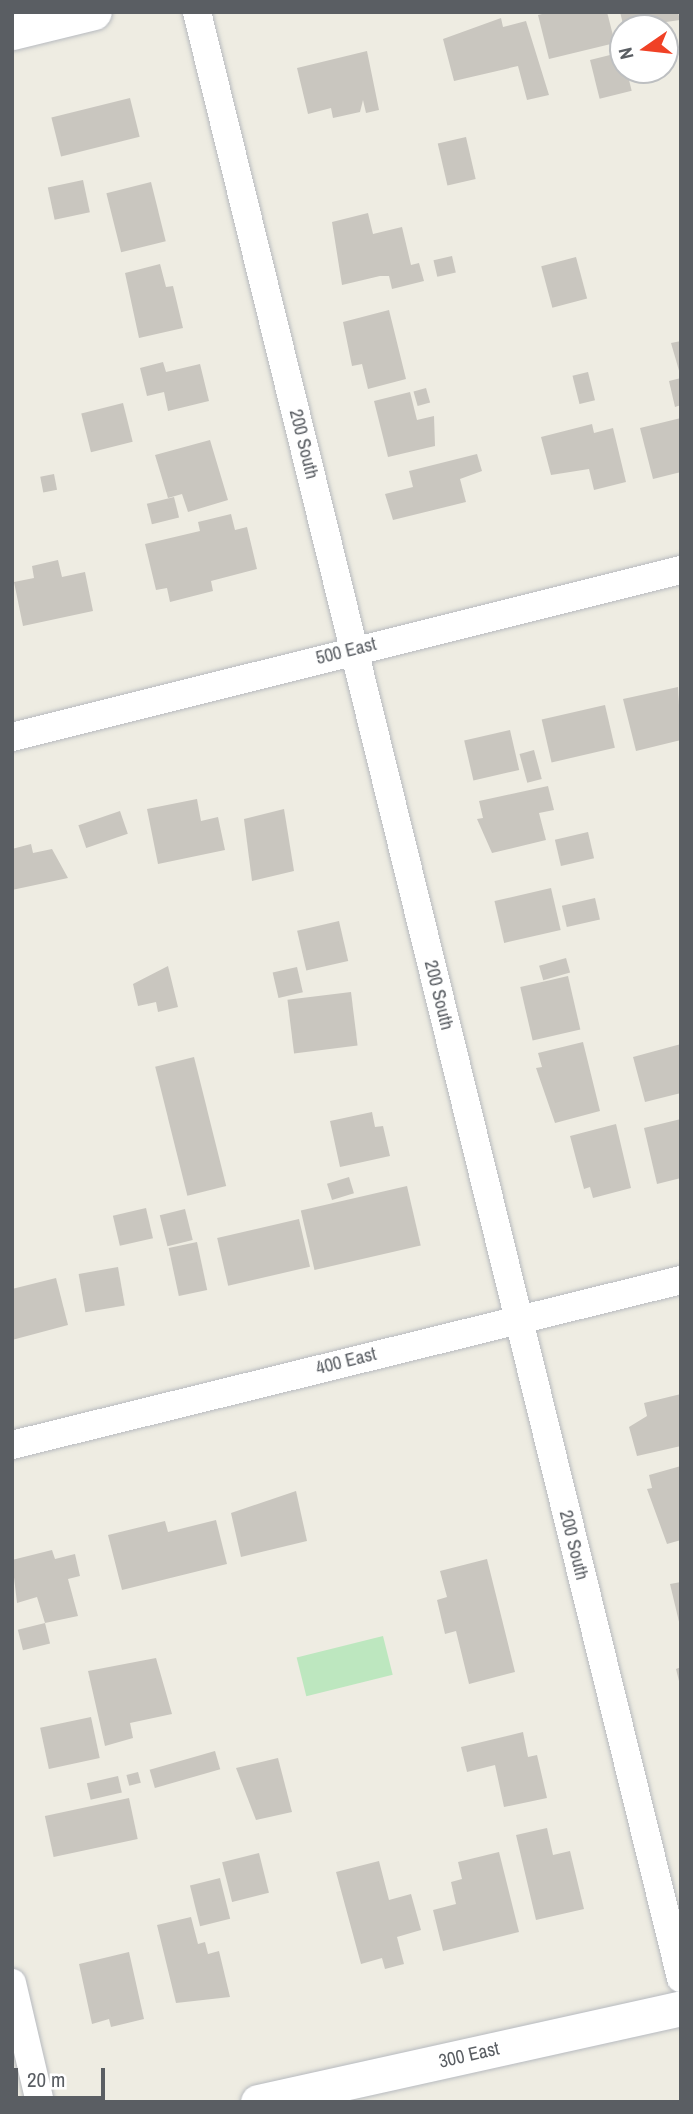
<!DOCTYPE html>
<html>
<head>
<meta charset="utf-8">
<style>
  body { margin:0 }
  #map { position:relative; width:693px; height:2114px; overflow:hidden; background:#eeece2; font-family:"Archivo Narrow",sans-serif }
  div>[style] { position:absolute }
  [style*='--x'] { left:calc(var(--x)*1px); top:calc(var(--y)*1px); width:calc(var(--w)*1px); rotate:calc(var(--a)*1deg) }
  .green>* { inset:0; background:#bde7bf; transform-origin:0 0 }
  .building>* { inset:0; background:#c9c6bf; transform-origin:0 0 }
  .roads { filter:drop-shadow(0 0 2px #b7babf) drop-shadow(0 0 2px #b7babf) }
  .minor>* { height:28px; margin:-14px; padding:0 14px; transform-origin:14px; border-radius:14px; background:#fff }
  .tertiary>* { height:35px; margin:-17.5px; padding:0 17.5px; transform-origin:17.5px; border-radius:17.5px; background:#fff }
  span { translate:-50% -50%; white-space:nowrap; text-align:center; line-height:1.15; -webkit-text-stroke:7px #fff; paint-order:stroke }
  .street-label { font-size:19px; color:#5a5e63 }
  .frame { position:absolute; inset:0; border:14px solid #5a5e63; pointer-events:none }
  .north { position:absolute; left:609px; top:14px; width:70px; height:70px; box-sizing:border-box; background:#fff; border:2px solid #bdbfc1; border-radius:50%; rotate:256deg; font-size:19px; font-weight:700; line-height:28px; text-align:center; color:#5a5e63 }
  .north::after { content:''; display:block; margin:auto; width:24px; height:32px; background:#f04126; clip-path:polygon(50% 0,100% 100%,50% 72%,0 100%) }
  .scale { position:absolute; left:14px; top:2068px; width:91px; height:32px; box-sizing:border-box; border:4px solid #5a5e63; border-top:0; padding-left:9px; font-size:21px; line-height:24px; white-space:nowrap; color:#5a5e63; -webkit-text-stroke:5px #fff; paint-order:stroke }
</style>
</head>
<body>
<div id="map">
  <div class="green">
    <i style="left:383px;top:1636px;width:40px;height:89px;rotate:76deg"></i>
  </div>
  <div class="building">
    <i style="clip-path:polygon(550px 12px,607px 12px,615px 43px,549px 59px,538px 15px)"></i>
    <i style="clip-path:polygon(620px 12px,678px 12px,680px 20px,624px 28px)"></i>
    <i style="clip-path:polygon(501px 18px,503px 27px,526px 21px,549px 95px,527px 100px,518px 66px,454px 81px,443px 39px)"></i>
    <i style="clip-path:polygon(367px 51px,379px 110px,366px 113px,363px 100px,360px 112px,333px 118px,331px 108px,308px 114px,297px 68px)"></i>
    <i style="left:622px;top:52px;width:40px;height:33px;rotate:76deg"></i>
    <i style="left:130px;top:98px;width:40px;height:81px;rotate:76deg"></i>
    <i style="left:466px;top:137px;width:43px;height:29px;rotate:77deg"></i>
    <i style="left:83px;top:180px;width:33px;height:36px;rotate:78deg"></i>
    <i style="left:151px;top:182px;width:61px;height:46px;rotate:76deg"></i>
    <i style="clip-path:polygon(368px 213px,373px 234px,402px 227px,411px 265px,419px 263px,424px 281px,392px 289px,389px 276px,380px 276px,342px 285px,332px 222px)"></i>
    <i style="left:452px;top:256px;width:17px;height:19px;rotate:77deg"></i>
    <i style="left:576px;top:257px;width:43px;height:36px;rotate:75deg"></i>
    <i style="clip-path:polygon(160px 264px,166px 287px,173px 286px,183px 328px,139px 338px,125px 273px)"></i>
    <i style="clip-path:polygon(389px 310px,406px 379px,368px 389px,362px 364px,352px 366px,343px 322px)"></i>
    <i style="clip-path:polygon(681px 341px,681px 374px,680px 374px,671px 343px)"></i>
    <i style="clip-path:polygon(163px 362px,166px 372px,200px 364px,209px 401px,168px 411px,164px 392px,147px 396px,140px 368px)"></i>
    <i style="left:588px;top:372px;width:29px;height:16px;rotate:76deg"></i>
    <i style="clip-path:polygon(681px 378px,681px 405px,675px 407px,669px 381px)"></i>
    <i style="left:426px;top:388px;width:15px;height:13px;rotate:74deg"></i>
    <i style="clip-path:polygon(410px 392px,417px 420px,434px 416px,435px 446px,388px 457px,374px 401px)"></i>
    <i style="left:123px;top:403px;width:40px;height:43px;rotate:76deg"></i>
    <i style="clip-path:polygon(681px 418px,681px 472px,653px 479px,640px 428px)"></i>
    <i style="clip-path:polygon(592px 424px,594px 433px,613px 428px,626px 482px,594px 490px,589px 469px,551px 475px,541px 437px)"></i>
    <i style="clip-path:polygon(210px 440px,228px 500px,188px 512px,182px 494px,168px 498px,155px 455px)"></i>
    <i style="clip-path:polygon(477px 454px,482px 471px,460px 479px,466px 502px,393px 520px,385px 494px,413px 487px,409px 471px)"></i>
    <i style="left:54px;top:474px;width:16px;height:14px;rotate:79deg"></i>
    <i style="left:174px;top:497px;width:21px;height:28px;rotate:76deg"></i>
    <i style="clip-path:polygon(231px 514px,235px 530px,247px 527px,257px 569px,211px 581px,213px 591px,170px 602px,167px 588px,156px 590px,145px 544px,200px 531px,198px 522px)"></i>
    <i style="clip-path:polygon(58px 560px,62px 577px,85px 572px,93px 611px,23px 626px,14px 582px,34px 578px,32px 566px)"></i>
    <i style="clip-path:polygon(678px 687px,681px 740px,636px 751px,623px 699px)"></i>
    <i style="left:605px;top:705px;width:44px;height:65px;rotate:77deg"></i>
    <i style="left:510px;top:730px;width:41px;height:47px;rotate:77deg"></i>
    <i style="left:534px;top:750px;width:30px;height:15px;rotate:75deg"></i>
    <i style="clip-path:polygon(548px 786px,554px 810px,539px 813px,546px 840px,492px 853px,477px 819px,483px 818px,479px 801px)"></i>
    <i style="clip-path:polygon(197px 799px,201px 821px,218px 817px,225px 850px,158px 864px,147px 809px)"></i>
    <i style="clip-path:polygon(284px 809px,294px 871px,252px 881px,244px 819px)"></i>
    <i style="left:120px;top:811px;width:24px;height:44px;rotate:71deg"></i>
    <i style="left:588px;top:832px;width:27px;height:34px;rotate:77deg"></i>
    <i style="clip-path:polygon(31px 844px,33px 853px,52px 849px,68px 878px,12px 890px,12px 849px)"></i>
    <i style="left:551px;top:888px;width:43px;height:58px;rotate:77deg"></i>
    <i style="left:595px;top:898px;width:22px;height:34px;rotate:77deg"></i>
    <i style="left:339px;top:921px;width:41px;height:43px;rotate:77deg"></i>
    <i style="left:566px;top:958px;width:15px;height:28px;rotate:74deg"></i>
    <i style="clip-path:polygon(168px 966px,178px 1007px,158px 1012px,156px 1002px,138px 1006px,133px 984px)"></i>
    <i style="left:297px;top:967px;width:26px;height:25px;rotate:77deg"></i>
    <i style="left:568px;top:976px;width:55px;height:49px;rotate:77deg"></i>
    <i style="left:351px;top:992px;width:54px;height:64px;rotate:83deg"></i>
    <i style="clip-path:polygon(583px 1042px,600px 1111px,555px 1123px,536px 1068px,542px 1067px,538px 1053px)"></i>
    <i style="clip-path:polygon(681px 1044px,681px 1093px,645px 1102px,633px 1057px)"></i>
    <i style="left:194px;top:1057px;width:133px;height:40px;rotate:76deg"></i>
    <i style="clip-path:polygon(372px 1112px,375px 1127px,383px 1126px,390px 1156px,340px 1167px,330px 1121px)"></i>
    <i style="clip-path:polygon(681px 1119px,681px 1178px,657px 1184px,644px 1128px)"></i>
    <i style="clip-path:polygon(616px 1124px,631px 1188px,593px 1198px,590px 1187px,584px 1189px,570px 1136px)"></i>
    <i style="left:349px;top:1177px;width:17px;height:23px;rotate:73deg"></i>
    <i style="left:407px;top:1186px;width:61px;height:109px;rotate:77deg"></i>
    <i style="left:146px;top:1208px;width:31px;height:34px;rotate:77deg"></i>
    <i style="left:185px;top:1209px;width:32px;height:26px;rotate:76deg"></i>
    <i style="left:299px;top:1219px;width:49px;height:84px;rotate:77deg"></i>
    <i style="left:197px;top:1242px;width:49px;height:29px;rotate:78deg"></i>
    <i style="left:118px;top:1267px;width:39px;height:40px;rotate:80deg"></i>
    <i style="clip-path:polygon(56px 1278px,68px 1325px,12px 1340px,12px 1289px)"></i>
    <i style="clip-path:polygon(681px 1394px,681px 1446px,637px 1456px,629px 1427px,647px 1416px,644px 1403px)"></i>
    <i style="clip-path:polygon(681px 1466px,681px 1540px,667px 1544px,647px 1489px,652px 1488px,649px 1475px)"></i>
    <i style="clip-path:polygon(296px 1491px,307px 1541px,241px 1557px,231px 1513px)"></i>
    <i style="clip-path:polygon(216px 1520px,227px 1564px,122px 1590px,108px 1535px,165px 1521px,168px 1532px)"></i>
    <i style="clip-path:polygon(52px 1550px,55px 1559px,75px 1554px,80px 1576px,68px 1579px,78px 1616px,45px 1623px,37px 1597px,17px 1603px,12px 1560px)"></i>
    <i style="clip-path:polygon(487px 1559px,515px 1672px,469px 1684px,456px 1631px,445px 1634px,437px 1600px,447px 1597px,440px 1571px)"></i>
    <i style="clip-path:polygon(681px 1582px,681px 1626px,680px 1626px,670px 1584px)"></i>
    <i style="left:45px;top:1623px;width:21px;height:28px;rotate:76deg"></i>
    <i style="clip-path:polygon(156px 1658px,172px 1714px,130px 1723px,133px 1738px,105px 1746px,88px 1671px)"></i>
    <i style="clip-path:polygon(681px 1667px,681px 1685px,680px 1685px,676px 1669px)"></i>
    <i style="left:91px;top:1717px;width:42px;height:52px;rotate:78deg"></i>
    <i style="clip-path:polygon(523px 1732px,528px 1757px,537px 1755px,547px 1798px,504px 1807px,495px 1765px,467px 1772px,461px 1747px)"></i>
    <i style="left:215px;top:1751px;width:19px;height:68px;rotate:74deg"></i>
    <i style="clip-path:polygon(278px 1758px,292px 1812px,256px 1820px,236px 1768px)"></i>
    <i style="left:138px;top:1772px;width:11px;height:12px;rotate:75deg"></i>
    <i style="left:118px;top:1776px;width:17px;height:32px;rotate:77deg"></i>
    <i style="left:129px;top:1798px;width:42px;height:86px;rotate:78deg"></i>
    <i style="clip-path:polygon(547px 1828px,553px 1855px,570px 1851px,584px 1909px,536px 1920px,516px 1835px)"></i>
    <i style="clip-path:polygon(499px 1852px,519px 1932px,443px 1951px,433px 1910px,456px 1904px,451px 1882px,462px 1879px,458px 1862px)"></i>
    <i style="left:259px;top:1853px;width:41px;height:38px;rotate:76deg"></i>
    <i style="clip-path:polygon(379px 1861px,389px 1900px,411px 1894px,421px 1930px,397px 1937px,404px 1964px,385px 1969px,382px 1958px,361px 1964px,336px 1872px)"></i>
    <i style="left:220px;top:1878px;width:42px;height:31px;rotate:76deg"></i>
    <i style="clip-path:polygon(191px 1917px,198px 1944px,205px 1942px,208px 1954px,219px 1951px,230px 1997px,176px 2003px,157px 1925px)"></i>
    <i style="clip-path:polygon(129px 1952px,144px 2019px,111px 2027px,109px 2019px,92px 2024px,79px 1964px)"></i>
  </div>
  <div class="roads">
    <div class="minor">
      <i style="--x:197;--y:12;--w:2025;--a:76.17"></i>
      <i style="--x:12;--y:737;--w:690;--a:-14.02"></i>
      <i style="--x:12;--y:1445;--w:689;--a:-13.85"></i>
      <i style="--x:12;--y:1983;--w:122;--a:76.8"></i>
    </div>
    <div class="tertiary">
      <i style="--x:12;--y:32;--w:84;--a:-13.7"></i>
      <i style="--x:258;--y:2102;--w:433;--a:-12.5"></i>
    </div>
  </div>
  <div class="street-label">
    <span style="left:304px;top:444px;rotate:76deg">200 South</span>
    <span style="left:346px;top:651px;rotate:-14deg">500 East</span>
    <span style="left:439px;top:995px;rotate:76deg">200 South</span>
    <span style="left:346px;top:1361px;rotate:-14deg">400 East</span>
    <span style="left:574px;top:1545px;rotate:76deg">200 South</span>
    <span style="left:469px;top:2055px;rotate:-13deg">300 East</span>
  </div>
  <div class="frame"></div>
  <div class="north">N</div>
  <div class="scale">20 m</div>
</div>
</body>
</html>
